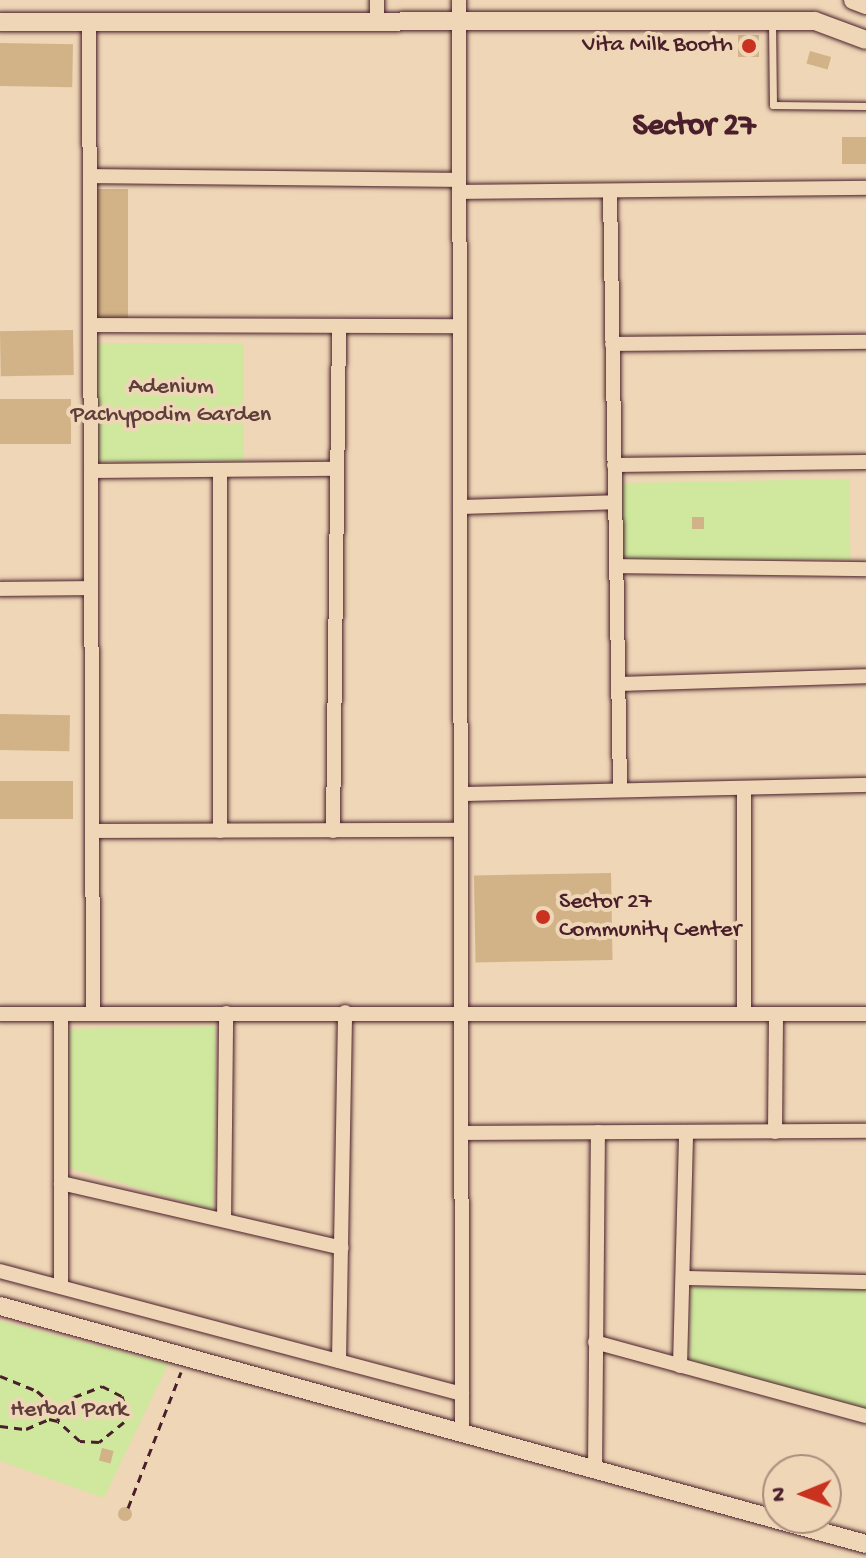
<!DOCTYPE html>
<html>
<head>
<meta charset="utf-8">
<style>
  body { margin:0 }
  #map { position:relative; width:866px; height:1558px; overflow:hidden; background:#eed6b6; font-family:"Gochi Hand",sans-serif }
  div>[style] { position:absolute }
  [style*='--x'] { left:calc(var(--x)*1px); top:calc(var(--y)*1px); width:calc(var(--w)*1px); rotate:calc(var(--a)*1deg) }
  .green>* { inset:0; background:#cfe89e; transform-origin:0 0 }
  .building>* { inset:0; background:#d1b387; transform-origin:0 0 }
  .round { border-radius:50% }
  .path>* { height:3px; margin-top:-1.5px; transform-origin:0; background:repeating-linear-gradient(90deg,#4a1f2b 0 8px,transparent 0 14px) }
  .roads { filter:drop-shadow(0 0 2px #4a1f2b) drop-shadow(0 0 2px #4a1f2b) }
  .service>* { height:7px; margin:-3.5px; padding:0 3.5px; transform-origin:3.5px; border-radius:3.5px; background:#eed6b6 }
  .minor>* { height:14px; margin:-7px; padding:0 7px; transform-origin:7px; border-radius:7px; background:#eed6b6 }
  .tertiary>* { height:18px; margin:-9px; padding:0 9px; transform-origin:9px; border-radius:9px; background:#eed6b6 }
  .dots>* { width:22px; height:22px; translate:-50% -50%; box-sizing:border-box; border:4px solid #eed6b6; border-radius:50% }
  span { translate:-50% -50%; white-space:nowrap; text-align:center; line-height:1.15; -webkit-text-stroke:8px #eed6b6; paint-order:stroke }
  .poi-label { font-size:24px; color:#4a1f2b }
  .right { translate:-100% -50%; text-align:right }
  .left { translate:0 -50%; text-align:left }
  .park-label { font-size:24px; color:#5e3d3c }
  .district-label { font-size:32px; color:#4a1f2b; font-weight:700 }
  .north { position:absolute; left:762px; top:1454px; width:80px; height:80px; box-sizing:border-box; background:#eed6b6; border:2px solid #ac8d7e; border-radius:50%; rotate:269deg; font-size:22px; font-weight:700; line-height:32px; text-align:center; color:#4a1f2b }
  .north::after { content:''; display:block; margin:auto; width:28px; height:36px; background:#c8321e; clip-path:polygon(50% 0,100% 100%,50% 72%,0 100%) }
</style>
</head>
<body>
<div id="map">
  <div class="green">
    <i style="left:244px;top:343px;width:118px;height:147px;rotate:90deg"></i>
    <i style="left:849px;top:479px;width:80px;height:228px;rotate:89deg"></i>
    <i style="clip-path:polygon(216px 1026px,214px 1210px,70px 1168px,70px 1029px)"></i>
    <i style="clip-path:polygon(691px 1287px,866px 1290px,866px 1410px,689px 1361px)"></i>
    <i style="clip-path:polygon(0 1321px,168px 1364px,104px 1498px,0 1461px)"></i>
  </div>
  <div class="building">
    <i style="left:759px;top:35px;width:22px;height:21px;rotate:90deg"></i>
    <i style="left:0;top:43px;width:73px;height:43px;rotate:1deg"></i>
    <i style="left:810px;top:51px;width:22px;height:13px;rotate:16deg"></i>
    <i style="left:842px;top:137px;width:24px;height:27px"></i>
    <i style="left:94px;top:189px;width:34px;height:131px"></i>
    <i style="left:73px;top:330px;width:45px;height:73px;rotate:89deg"></i>
    <i style="left:0;top:399px;width:71px;height:45px"></i>
    <i style="left:692px;top:517px;width:12px;height:12px"></i>
    <i style="left:0;top:714px;width:70px;height:36px;rotate:1deg"></i>
    <i style="left:0;top:781px;width:73px;height:38px"></i>
    <i style="left:611px;top:873px;width:87px;height:137px;rotate:89deg"></i>
    <i style="left:102px;top:1448px;width:12px;height:13px;rotate:14deg"></i>
    <i class="round" style="left:118px;top:1507px;width:14px;height:14px"></i>
  </div>
  <div class="path">
    <i style="--x:0;--y:1376;--w:40;--a:22"></i>
    <i style="--x:37;--y:1391;--w:29;--a:41"></i>
    <i style="--x:102;--y:1386;--w:22;--a:27"></i>
    <i style="--x:122;--y:1396;--w:15;--a:74"></i>
    <i style="--x:126;--y:1410;--w:12;--a:99"></i>
    <i style="--x:124;--y:1422;--w:32;--a:141"></i>
    <i style="--x:99;--y:1442;--w:19;--a:-177"></i>
    <i style="--x:80;--y:1441;--w:30;--a:-138"></i>
    <i style="--x:58;--y:1421;--w:11;--a:-85"></i>
    <i style="--x:59;--y:1410;--w:20;--a:-41"></i>
    <i style="--x:74;--y:1397;--w:30;--a:-21"></i>
    <i style="--x:0;--y:1426;--w:26;--a:7"></i>
    <i style="--x:26;--y:1429;--w:25;--a:-23"></i>
    <i style="--x:49;--y:1419;--w:9;--a:13"></i>
    <i style="--x:128;--y:1508;--w:146;--a:-68.7"></i>
  </div>
  <div class="roads">
    <div class="service">
      <i style="--x:772;--y:23;--w:82;--a:89.3"></i>
      <i style="--x:773;--y:105;--w:93;--a:0.6"></i>
    </div>
    <div class="minor">
      <i style="--x:377;--y:0;--w:21;--a:90"></i>
      <i style="--x:459;--y:0;--w:1433;--a:89.88"></i>
      <i style="--x:89;--y:21;--w:993;--a:89.77"></i>
      <i style="--x:90;--y:176;--w:369;--a:0.6"></i>
      <i style="--x:610;--y:191;--w:599;--a:89.04"></i>
      <i style="--x:459;--y:192;--w:407;--a:-0.6"></i>
      <i style="--x:90;--y:325;--w:370;--a:0.2"></i>
      <i style="--x:612;--y:344;--w:254;--a:-0.5"></i>
      <i style="--x:614;--y:465;--w:252;--a:-0.7"></i>
      <i style="--x:91;--y:471;--w:246;--a:-0.5"></i>
      <i style="--x:460;--y:507;--w:155;--a:-1.8"></i>
      <i style="--x:616;--y:566;--w:250;--a:0.7"></i>
      <i style="--x:0;--y:589;--w:91;--a:-0.6"></i>
      <i style="--x:618;--y:684;--w:248;--a:-1.8"></i>
      <i style="--x:744;--y:788;--w:226;--a:90"></i>
      <i style="--x:461;--y:794;--w:405;--a:-1.3"></i>
      <i style="--x:92;--y:831;--w:369;--a:-0.2"></i>
      <i style="--x:220;--y:831;--w:361;--a:-90"></i>
      <i style="--x:333;--y:831;--w:505;--a:-89.32"></i>
      <i style="--x:0;--y:1014;--w:866;--a:0"></i>
      <i style="--x:61;--y:1014;--w:273;--a:90"></i>
      <i style="--x:775;--y:1132;--w:118;--a:-89.5"></i>
      <i style="--x:462;--y:1133;--w:404;--a:-0.3"></i>
      <i style="--x:61;--y:1183;--w:288;--a:13"></i>
      <i style="--x:224;--y:1220;--w:207;--a:-89.4"></i>
      <i style="--x:0;--y:1271;--w:478;--a:14.9"></i>
      <i style="--x:683;--y:1278;--w:183;--a:1.3"></i>
      <i style="--x:595;--y:1342;--w:281;--a:15.3"></i>
      <i style="--x:339;--y:1361;--w:349;--a:-89"></i>
      <i style="--x:680;--y:1366;--w:234;--a:-88.5"></i>
      <i style="--x:595;--y:1469;--w:337;--a:-89.5"></i>
    </div>
    <div class="tertiary">
      <i style="--x:853;--y:0;--w:14;--a:21"></i>
      <i style="--x:0;--y:22;--w:815;--a:-0.07"></i>
      <i style="--x:815;--y:21;--w:54;--a:20.4"></i>
      <i style="--x:0;--y:1306;--w:898;--a:15.37"></i>
    </div>
  </div>
  <div class="dots">
    <i style="left:749px;top:46px;background:#c8321e"></i>
    <i style="left:543px;top:917px;background:#c8321e"></i>
  </div>
  <div class="poi-label">
    <span class="right" style="left:733px;top:46px">Vita Milk Booth</span>
    <span class="left" style="left:559px;top:917px">Sector 27<br>Community Center</span>
  </div>
  <div class="park-label">
    <span style="left:171px;top:402px">Adenium<br>Pachypodim Garden</span>
    <span style="left:69px;top:1411px">Herbal Park</span>
  </div>
  <div class="district-label">
    <span style="left:694px;top:127px">Sector 27</span>
  </div>
  <div class="north">N</div>
</div>
</body>
</html>
